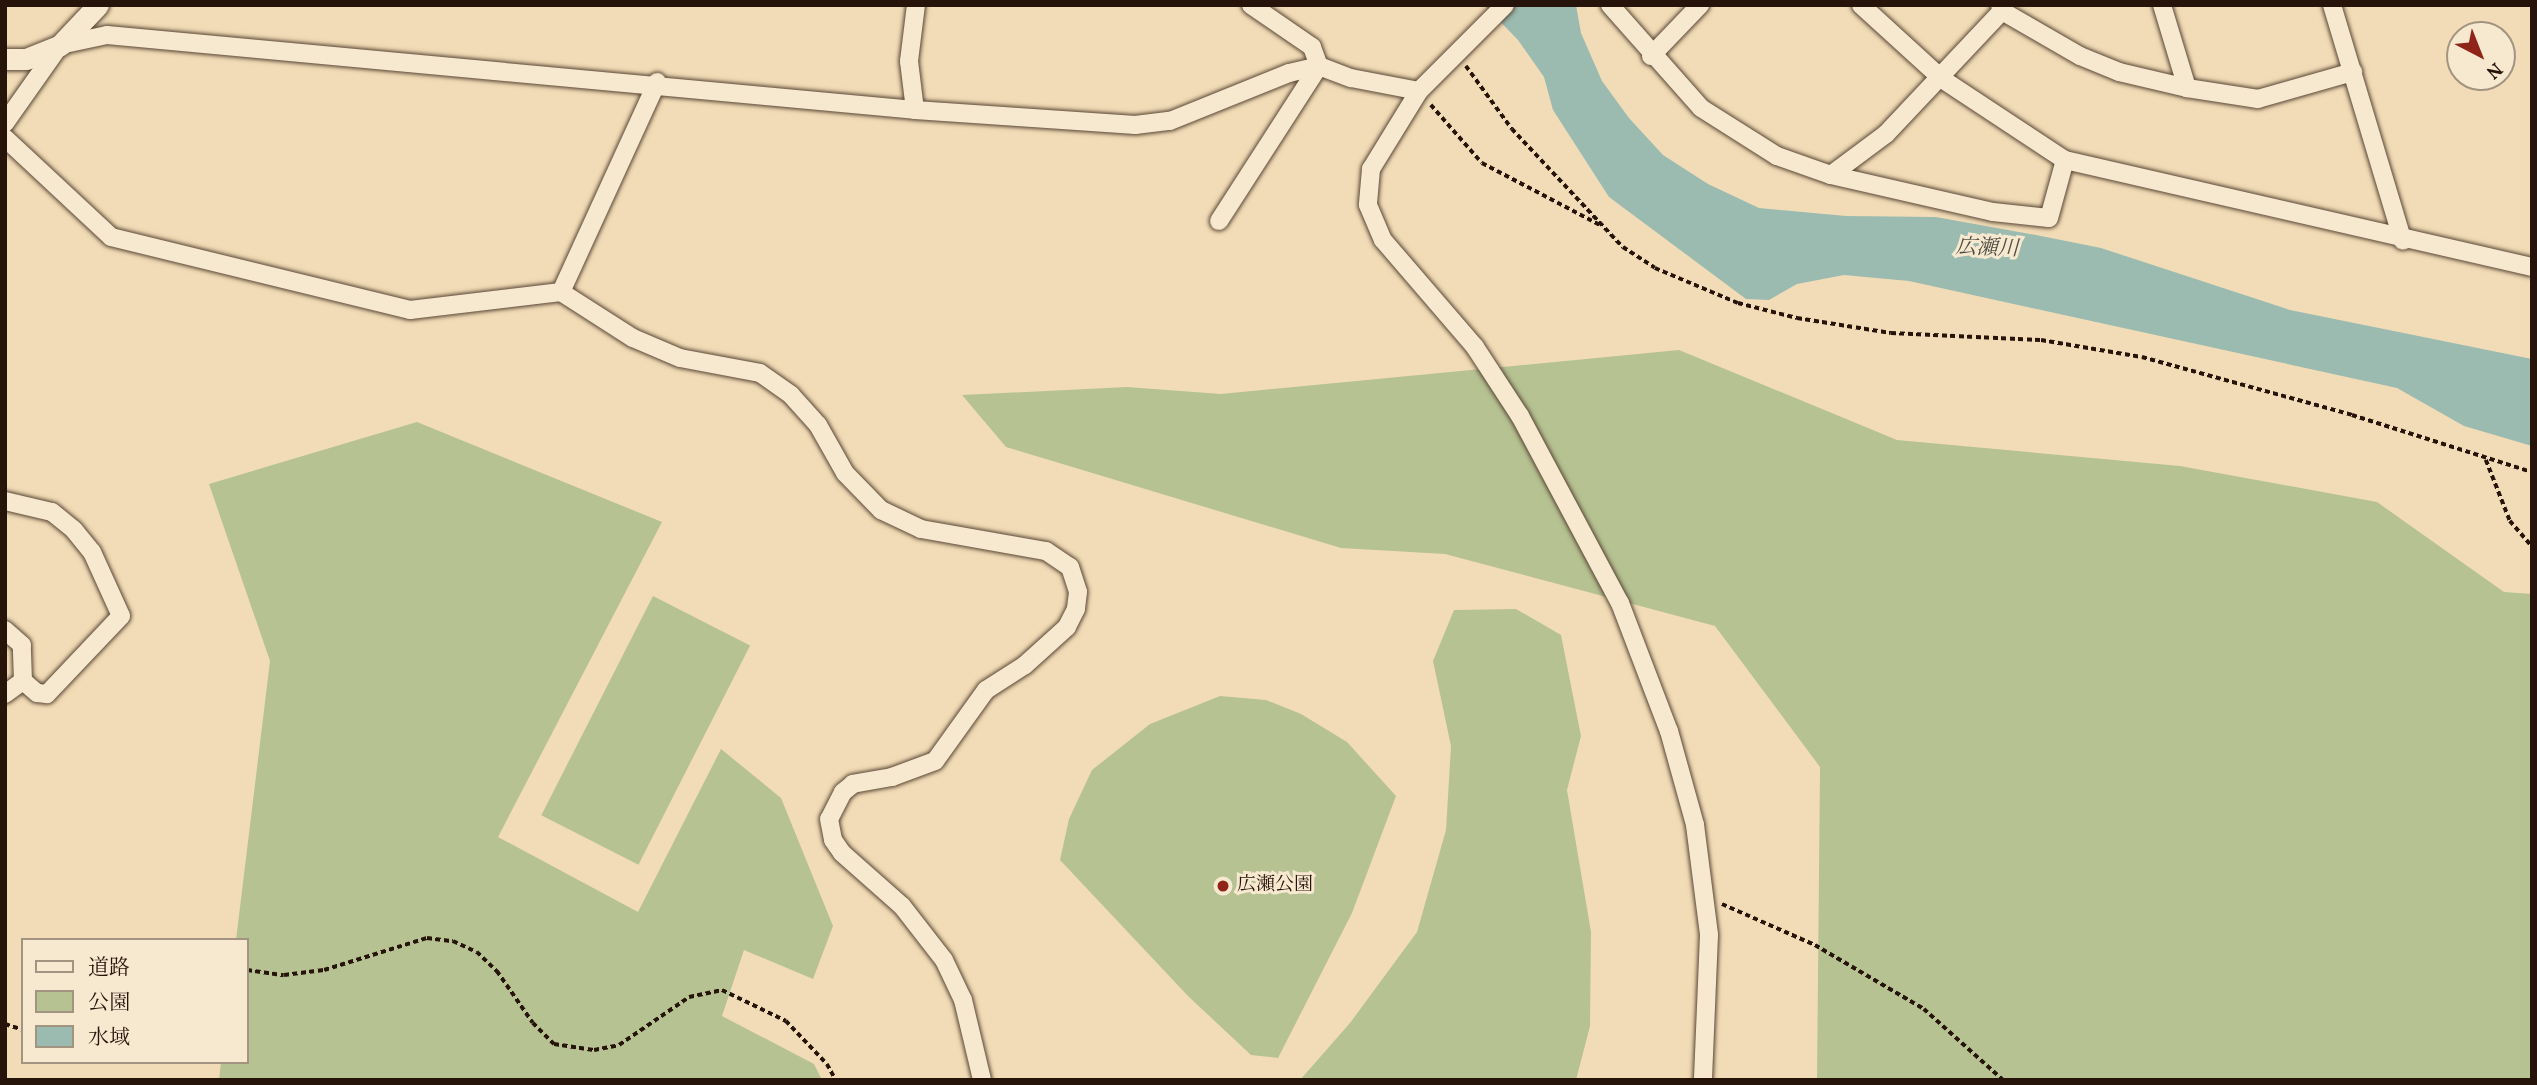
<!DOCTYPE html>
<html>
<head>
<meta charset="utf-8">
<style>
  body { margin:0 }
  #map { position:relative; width:2537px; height:1085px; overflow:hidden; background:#f2dcb7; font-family:Vollkorn,"Noto Serif JP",serif }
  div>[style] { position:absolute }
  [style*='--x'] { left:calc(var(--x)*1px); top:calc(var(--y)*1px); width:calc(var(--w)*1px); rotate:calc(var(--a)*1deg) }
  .green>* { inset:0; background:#b6c292; transform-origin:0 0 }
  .water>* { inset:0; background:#9bbbb0 }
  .path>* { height:3.5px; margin-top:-1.75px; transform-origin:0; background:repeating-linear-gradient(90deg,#26140a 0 5px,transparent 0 8.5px) }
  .roads { filter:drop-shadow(0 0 2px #594635) drop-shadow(0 0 2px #594635) }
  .minor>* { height:18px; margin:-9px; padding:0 9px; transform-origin:9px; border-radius:9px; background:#f7e8d0 }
  .tertiary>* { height:21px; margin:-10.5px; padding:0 10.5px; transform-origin:10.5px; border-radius:10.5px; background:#f7e8d0 }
  .dots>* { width:19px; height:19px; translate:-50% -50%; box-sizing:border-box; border:4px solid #f7e8d0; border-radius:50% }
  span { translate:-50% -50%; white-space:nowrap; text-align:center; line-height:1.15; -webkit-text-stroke:6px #f7e8d0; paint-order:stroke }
  .poi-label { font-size:19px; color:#26140a }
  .left { translate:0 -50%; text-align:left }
  .water-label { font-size:21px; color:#4f4e44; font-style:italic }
  .frame { position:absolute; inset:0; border:7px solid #26140a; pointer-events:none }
  .legend { position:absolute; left:21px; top:938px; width:228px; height:126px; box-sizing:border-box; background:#f7e8d0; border:2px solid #a39381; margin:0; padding:9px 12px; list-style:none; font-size:21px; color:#26140a }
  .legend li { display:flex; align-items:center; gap:14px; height:35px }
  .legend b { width:35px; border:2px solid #a39381 }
  .north { position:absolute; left:2446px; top:21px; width:70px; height:70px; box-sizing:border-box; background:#f7e8d0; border:2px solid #a39381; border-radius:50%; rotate:138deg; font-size:19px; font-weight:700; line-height:28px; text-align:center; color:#26140a }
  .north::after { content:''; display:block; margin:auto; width:24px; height:32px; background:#8f2418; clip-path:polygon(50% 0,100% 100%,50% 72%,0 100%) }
</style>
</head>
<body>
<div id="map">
  <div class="green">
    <i style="clip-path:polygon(1679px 350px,1897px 440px,2180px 466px,2377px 502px,2504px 592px,2532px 594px,2532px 1080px,1817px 1080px,1820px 767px,1715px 626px,1445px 554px,1341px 548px,1006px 447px,962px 395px,1127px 387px,1221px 394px)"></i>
    <i style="clip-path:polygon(417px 422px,662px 522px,498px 837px,638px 912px,721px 749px,781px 798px,833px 926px,813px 979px,744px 950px,722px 1016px,814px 1064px,822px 1080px,219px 1080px,221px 1062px,247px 1062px,247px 940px,236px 940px,270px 661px,209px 484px)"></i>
    <i style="left:653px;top:596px;width:109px;height:246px;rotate:27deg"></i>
    <i style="clip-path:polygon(1516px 609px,1561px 635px,1581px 736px,1567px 790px,1591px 932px,1590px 1026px,1576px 1080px,1300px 1080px,1350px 1023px,1417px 932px,1446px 830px,1451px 746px,1433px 661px,1454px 610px)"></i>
    <i style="clip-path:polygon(1220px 696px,1266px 700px,1301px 714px,1347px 742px,1396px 796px,1352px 913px,1278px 1058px,1251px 1055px,1188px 996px,1060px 860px,1069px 819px,1092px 770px,1150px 724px)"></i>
  </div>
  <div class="water">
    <i style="clip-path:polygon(1484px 5px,1576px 5px,1581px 33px,1602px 81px,1629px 118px,1663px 155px,1708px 184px,1759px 208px,1846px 216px,1936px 217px,2036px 235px,2101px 248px,2290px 310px,2532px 359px,2532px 446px,2464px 426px,2397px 388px,1909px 281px,1844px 275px,1797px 284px,1769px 300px,1746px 299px,1609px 197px,1553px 110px,1544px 77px,1518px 40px)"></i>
  </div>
  <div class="path">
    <i style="--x:1466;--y:66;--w:78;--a:53.9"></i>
    <i style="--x:1512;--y:129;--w:162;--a:46.8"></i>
    <i style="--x:1623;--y:247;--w:38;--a:33"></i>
    <i style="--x:1655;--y:268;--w:90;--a:22.9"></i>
    <i style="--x:1738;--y:303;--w:61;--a:14.3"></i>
    <i style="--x:1797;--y:318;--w:95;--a:9.1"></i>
    <i style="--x:1891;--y:333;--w:150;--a:2.7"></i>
    <i style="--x:2041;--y:340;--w:102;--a:9.6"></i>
    <i style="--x:2142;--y:357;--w:218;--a:15.4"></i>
    <i style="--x:2352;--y:415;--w:189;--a:17.6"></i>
    <i style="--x:1431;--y:105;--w:77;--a:48.7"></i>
    <i style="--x:1482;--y:163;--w:136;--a:27.7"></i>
    <i style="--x:2486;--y:460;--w:66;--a:68.5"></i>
    <i style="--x:2510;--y:521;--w:33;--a:49"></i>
    <i style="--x:1722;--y:904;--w:102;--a:23.8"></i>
    <i style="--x:1815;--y:945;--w:126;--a:30.4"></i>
    <i style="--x:1924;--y:1009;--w:106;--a:41.9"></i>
    <i style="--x:247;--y:970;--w:37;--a:8"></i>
    <i style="--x:284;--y:975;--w:40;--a:-7.1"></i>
    <i style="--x:324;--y:970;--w:108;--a:-17.3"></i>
    <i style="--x:427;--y:938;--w:26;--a:7"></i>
    <i style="--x:453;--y:941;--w:26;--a:25"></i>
    <i style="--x:477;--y:952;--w:28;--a:44"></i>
    <i style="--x:497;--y:971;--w:63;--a:55.3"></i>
    <i style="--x:533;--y:1023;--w:30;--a:45"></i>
    <i style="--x:554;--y:1044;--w:40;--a:8.5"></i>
    <i style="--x:594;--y:1050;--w:25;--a:-11"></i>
    <i style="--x:619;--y:1045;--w:85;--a:-34.4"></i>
    <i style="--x:689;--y:997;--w:34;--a:-12"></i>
    <i style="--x:722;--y:990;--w:71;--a:25.8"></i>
    <i style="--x:786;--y:1021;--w:59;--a:46.4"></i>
    <i style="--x:827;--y:1064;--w:18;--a:61"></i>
    <i style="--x:5;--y:1024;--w:19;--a:18"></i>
  </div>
  <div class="roads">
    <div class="minor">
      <i style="--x:1251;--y:5;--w:74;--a:34.5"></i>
      <i style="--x:1312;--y:47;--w:20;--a:70"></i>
      <i style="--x:1505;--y:5;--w:122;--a:135"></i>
      <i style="--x:1419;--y:91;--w:92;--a:121.6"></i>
      <i style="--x:1371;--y:169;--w:36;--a:95"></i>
      <i style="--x:1368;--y:205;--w:38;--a:67"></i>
      <i style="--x:1383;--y:240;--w:141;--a:49.3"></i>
      <i style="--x:1475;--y:347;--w:82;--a:56.9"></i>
      <i style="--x:1520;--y:416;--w:212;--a:61.9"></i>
      <i style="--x:1620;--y:603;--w:137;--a:69.1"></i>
      <i style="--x:1669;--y:731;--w:98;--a:74.5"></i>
      <i style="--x:1695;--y:825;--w:111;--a:82.7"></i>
      <i style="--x:1709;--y:935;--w:145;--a:92.4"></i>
      <i style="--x:1610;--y:5;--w:137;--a:48.5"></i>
      <i style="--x:1701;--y:108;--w:90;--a:32.3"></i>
      <i style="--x:1777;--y:156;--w:57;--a:19.4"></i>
      <i style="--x:1831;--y:175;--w:166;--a:12.9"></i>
      <i style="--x:1993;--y:212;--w:56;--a:6.1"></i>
      <i style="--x:2049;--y:218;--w:60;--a:-74.6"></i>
      <i style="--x:1861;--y:5;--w:110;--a:42.4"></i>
      <i style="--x:1942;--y:79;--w:147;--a:33.4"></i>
      <i style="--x:2065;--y:160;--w:479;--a:12.9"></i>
      <i style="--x:2000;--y:5;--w:6;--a:72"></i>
      <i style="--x:2002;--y:11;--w:90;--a:30"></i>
      <i style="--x:2080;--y:56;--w:42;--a:22.3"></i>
      <i style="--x:2119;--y:72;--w:70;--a:13.2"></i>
      <i style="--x:2187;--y:88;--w:72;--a:8.8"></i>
      <i style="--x:2258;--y:99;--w:99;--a:-15.9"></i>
      <i style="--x:2162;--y:5;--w:87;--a:73.2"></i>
      <i style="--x:2332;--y:5;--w:246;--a:73.3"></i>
      <i style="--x:1651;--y:56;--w:71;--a:-46.1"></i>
      <i style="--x:915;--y:110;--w:49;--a:-97"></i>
      <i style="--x:909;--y:61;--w:56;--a:-82.9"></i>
      <i style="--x:5;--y:123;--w:95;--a:-54.8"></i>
      <i style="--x:60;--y:45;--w:48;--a:-12"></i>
      <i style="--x:107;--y:35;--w:811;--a:5.3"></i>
      <i style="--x:915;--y:110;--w:221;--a:3.9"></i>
      <i style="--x:1135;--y:125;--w:35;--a:-7"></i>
      <i style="--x:1170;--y:121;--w:128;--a:-22"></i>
      <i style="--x:1289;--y:73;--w:31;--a:-13"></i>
      <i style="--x:1319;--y:66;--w:34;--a:21"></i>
      <i style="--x:1351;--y:78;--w:69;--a:10.8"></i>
      <i style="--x:5;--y:138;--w:145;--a:43"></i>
      <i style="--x:111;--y:237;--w:308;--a:13.7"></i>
      <i style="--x:410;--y:310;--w:152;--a:-6.8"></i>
      <i style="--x:561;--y:292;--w:85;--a:32.6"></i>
      <i style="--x:633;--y:338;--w:51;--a:23.1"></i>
      <i style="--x:680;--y:358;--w:81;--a:10.6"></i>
      <i style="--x:760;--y:373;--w:38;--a:35"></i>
      <i style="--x:791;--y:395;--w:40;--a:48"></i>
      <i style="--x:818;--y:425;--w:55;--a:60.6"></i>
      <i style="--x:845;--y:473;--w:52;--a:45.8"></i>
      <i style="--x:881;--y:510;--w:44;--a:25.4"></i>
      <i style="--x:921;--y:529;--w:127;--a:10"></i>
      <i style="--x:1046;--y:551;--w:29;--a:34"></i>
      <i style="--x:1070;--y:567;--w:26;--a:72"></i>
      <i style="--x:1078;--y:592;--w:17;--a:97"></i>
      <i style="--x:1076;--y:609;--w:20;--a:117"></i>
      <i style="--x:1067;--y:627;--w:57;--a:137.9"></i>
      <i style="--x:1025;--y:665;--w:46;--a:147.3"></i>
      <i style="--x:986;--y:690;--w:87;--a:125.7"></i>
      <i style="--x:935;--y:761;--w:46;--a:159.6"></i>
      <i style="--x:892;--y:777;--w:40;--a:170"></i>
      <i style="--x:853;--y:784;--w:13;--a:141"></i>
      <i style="--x:843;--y:792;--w:30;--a:117"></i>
      <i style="--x:829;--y:819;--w:21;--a:79"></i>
      <i style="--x:833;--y:840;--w:16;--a:55"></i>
      <i style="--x:842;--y:853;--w:80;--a:41.5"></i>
      <i style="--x:902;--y:906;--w:68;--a:52.1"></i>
      <i style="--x:944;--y:960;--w:44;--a:64.6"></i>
      <i style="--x:963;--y:1000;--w:82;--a:76.6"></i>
      <i style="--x:1831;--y:175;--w:69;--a:-36.7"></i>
      <i style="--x:1886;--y:134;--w:169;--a:-46.7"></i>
      <i style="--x:1219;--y:221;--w:184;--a:-57.2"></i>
      <i style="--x:561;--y:292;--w:231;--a:-65.4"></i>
      <i style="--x:5;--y:501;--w:48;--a:13.2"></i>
      <i style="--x:52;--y:512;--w:28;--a:39"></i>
      <i style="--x:74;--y:530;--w:28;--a:51"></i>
      <i style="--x:92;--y:552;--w:70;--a:65.6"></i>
      <i style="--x:121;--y:616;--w:108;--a:133.5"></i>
      <i style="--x:47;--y:694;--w:10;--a:-174"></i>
      <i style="--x:37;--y:693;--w:18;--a:-139"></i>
      <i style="--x:23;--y:681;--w:36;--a:-92"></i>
      <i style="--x:22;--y:645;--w:23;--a:-139"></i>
      <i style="--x:5;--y:694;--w:22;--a:-36"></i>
    </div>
    <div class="tertiary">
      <i style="--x:5;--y:59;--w:21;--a:0"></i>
      <i style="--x:26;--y:59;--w:37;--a:-22"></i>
      <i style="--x:60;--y:45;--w:55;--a:-46.5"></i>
    </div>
  </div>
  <div class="dots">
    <i style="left:1223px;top:886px;background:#8f2418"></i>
  </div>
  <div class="poi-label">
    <span class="left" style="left:1237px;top:886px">広瀬公園</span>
  </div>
  <div class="water-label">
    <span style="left:1987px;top:249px;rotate:2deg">広瀬川</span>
  </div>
  <div class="frame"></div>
  <ul class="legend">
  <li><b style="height:9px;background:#f7e8d0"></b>道路</li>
  <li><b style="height:19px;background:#b6c292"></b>公園</li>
  <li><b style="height:19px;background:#9bbbb0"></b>水域</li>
  </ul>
  <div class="north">N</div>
</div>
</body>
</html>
